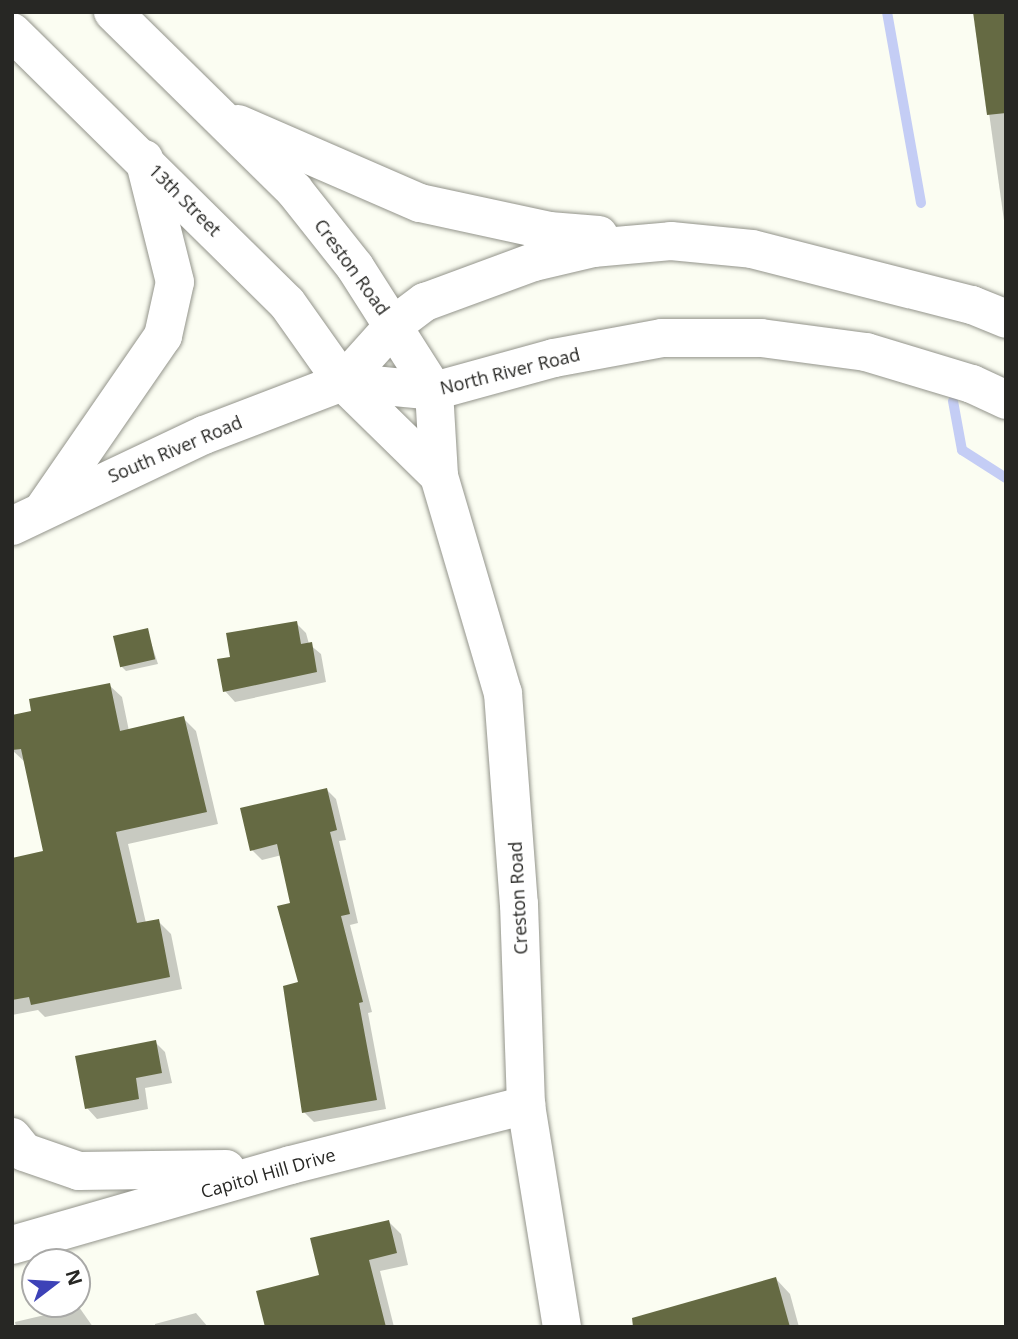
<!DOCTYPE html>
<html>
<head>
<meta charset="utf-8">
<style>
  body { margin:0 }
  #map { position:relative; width:1018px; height:1339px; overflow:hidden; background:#fbfdf2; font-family:"Open Sans",sans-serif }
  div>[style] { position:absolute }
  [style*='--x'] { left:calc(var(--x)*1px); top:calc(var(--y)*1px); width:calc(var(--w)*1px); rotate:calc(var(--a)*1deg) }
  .shadow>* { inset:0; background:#0003 }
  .stream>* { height:10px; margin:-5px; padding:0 5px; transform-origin:5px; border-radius:5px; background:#c4cdf5 }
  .building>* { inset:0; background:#656a43; transform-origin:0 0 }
  .roads { filter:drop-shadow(0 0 2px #93948b) drop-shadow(0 0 2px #93948b) }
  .minor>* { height:38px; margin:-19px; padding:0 19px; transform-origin:19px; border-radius:19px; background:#fff }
  .secondary>* { height:38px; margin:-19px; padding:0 19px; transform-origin:19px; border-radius:19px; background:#fff }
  span { translate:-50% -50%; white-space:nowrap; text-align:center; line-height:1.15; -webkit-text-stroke:7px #fff; paint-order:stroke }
  .street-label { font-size:18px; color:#272724 }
  .frame { position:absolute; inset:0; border:14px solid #272724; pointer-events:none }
  .north { position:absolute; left:21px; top:1248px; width:70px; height:70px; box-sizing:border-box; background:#fff; border:2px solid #a9a9a7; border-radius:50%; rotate:73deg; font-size:19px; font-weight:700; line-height:28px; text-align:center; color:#272724 }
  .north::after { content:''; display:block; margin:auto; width:24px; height:32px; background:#3d42b7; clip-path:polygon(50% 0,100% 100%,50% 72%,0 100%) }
</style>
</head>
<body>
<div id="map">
  <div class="shadow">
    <i style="clip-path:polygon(975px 12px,1006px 12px,1006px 235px)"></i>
    <i style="clip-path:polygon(296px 623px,306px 633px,309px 644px,321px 654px,326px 682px,235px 702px,225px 691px,232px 658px)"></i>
    <i style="clip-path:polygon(147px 630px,158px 664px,126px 671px,121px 666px)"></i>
    <i style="clip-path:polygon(109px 685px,122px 697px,129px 731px,183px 718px,196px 731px,218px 824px,128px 844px,146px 923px,158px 921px,171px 934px,182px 989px,45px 1017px,38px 1010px,12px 1015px,12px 942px,45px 852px,26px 763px,12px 750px,33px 712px)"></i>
    <i style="clip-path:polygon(326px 789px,336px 799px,346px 840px,339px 841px,358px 923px,350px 925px,372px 1012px,368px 1013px,386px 1109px,314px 1122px,304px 1112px,300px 983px,292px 904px,282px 855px,262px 860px,252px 850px)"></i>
    <i style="clip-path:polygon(155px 1042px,165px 1052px,172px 1083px,145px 1088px,148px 1109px,97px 1119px,87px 1108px)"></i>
    <i style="clip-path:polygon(389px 1222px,401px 1234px,408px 1265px,380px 1271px,394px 1327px,268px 1327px)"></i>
    <i style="clip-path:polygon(776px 1279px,790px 1294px,799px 1327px,685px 1327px)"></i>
    <i style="clip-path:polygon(79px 1307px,93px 1327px,16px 1327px,15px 1322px)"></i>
    <i style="clip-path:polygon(196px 1313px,208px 1327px,155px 1327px,155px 1324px)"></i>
  </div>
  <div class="stream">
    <i style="--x:887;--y:12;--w:194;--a:79.9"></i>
    <i style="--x:953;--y:401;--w:50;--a:79.6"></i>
    <i style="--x:962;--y:450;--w:52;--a:32.5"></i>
  </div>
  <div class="building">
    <i style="clip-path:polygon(973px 12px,1006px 12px,1006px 113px,987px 115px)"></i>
    <i style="clip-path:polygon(297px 621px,301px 644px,312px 642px,317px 672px,223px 692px,217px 659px,230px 657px,226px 633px)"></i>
    <i style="left:148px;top:628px;width:32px;height:36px;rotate:77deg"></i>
    <i style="clip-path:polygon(110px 683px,120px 731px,184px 716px,207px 812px,116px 832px,137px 923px,159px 919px,170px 977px,31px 1005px,29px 997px,12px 1000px,12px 858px,43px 851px,21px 749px,12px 750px,12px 715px,31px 711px,29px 699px)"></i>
    <i style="clip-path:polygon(327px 788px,337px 830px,330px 832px,350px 914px,341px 916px,363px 1002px,359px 1003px,377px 1100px,302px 1113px,283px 986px,298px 982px,277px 906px,290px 903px,277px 844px,250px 851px,240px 808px)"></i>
    <i style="clip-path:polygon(156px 1040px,162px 1073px,136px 1078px,139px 1099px,85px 1109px,75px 1056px)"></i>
    <i style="clip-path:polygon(389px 1220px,397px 1253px,369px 1260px,386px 1327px,265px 1327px,256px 1291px,319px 1275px,310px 1238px)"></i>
    <i style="clip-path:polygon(776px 1277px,790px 1327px,633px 1327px,632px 1318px)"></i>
  </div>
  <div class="roads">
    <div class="minor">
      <i style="--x:12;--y:1137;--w:19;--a:51"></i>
      <i style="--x:24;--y:1152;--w:58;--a:19.1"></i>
      <i style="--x:79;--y:1171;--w:147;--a:-0.8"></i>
      <i style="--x:12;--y:1245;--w:290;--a:-16"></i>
      <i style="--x:291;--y:1165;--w:243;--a:-14.3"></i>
    </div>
    <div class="secondary">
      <i style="--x:113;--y:12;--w:254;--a:44.5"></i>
      <i style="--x:294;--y:190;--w:98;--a:51.6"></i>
      <i style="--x:355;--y:267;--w:147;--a:57.5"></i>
      <i style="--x:434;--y:391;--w:85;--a:86.6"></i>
      <i style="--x:439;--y:476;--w:226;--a:73.6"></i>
      <i style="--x:503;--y:693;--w:212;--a:85.7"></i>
      <i style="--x:519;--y:904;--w:201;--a:88"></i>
      <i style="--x:526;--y:1105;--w:225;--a:80.8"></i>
      <i style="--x:12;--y:32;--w:386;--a:44.6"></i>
      <i style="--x:287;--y:303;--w:97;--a:54.7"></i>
      <i style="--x:343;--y:382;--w:134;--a:44.4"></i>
      <i style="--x:238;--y:124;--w:198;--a:23.5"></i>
      <i style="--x:420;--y:203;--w:132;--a:12.2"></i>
      <i style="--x:549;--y:231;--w:50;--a:4.6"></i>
      <i style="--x:343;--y:382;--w:76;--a:-48.2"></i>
      <i style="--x:394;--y:325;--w:39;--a:-37"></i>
      <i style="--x:425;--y:302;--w:116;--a:-20.2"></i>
      <i style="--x:534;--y:262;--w:61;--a:-13.3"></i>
      <i style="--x:593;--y:248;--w:78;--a:-5.1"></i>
      <i style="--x:671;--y:241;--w:81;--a:5.6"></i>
      <i style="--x:752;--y:249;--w:227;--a:14.3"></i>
      <i style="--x:972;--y:305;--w:37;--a:22"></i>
      <i style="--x:45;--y:507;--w:208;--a:-55.4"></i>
      <i style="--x:163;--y:336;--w:55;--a:-77.5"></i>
      <i style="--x:175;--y:282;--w:127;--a:-104.1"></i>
      <i style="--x:12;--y:526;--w:212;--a:-25.4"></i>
      <i style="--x:204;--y:435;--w:149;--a:-20.9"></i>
      <i style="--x:343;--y:382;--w:91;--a:5.6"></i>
      <i style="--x:434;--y:391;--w:124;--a:-15.4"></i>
      <i style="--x:554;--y:358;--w:110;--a:-10.5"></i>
      <i style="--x:662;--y:338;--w:99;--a:0"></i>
      <i style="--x:761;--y:338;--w:106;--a:7.6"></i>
      <i style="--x:866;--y:352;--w:111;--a:16.8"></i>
      <i style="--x:972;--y:384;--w:38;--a:25"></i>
    </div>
  </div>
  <div class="street-label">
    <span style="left:185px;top:200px;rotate:45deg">13th Street</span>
    <span style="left:352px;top:267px;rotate:54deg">Creston Road</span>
    <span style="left:510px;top:371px;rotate:-14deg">North River Road</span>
    <span style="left:175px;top:449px;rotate:-23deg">South River Road</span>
    <span style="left:518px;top:898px;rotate:-93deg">Creston Road</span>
    <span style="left:268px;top:1173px;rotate:-16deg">Capitol Hill Drive</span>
  </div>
  <div class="frame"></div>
  <div class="north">N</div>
</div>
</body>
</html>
